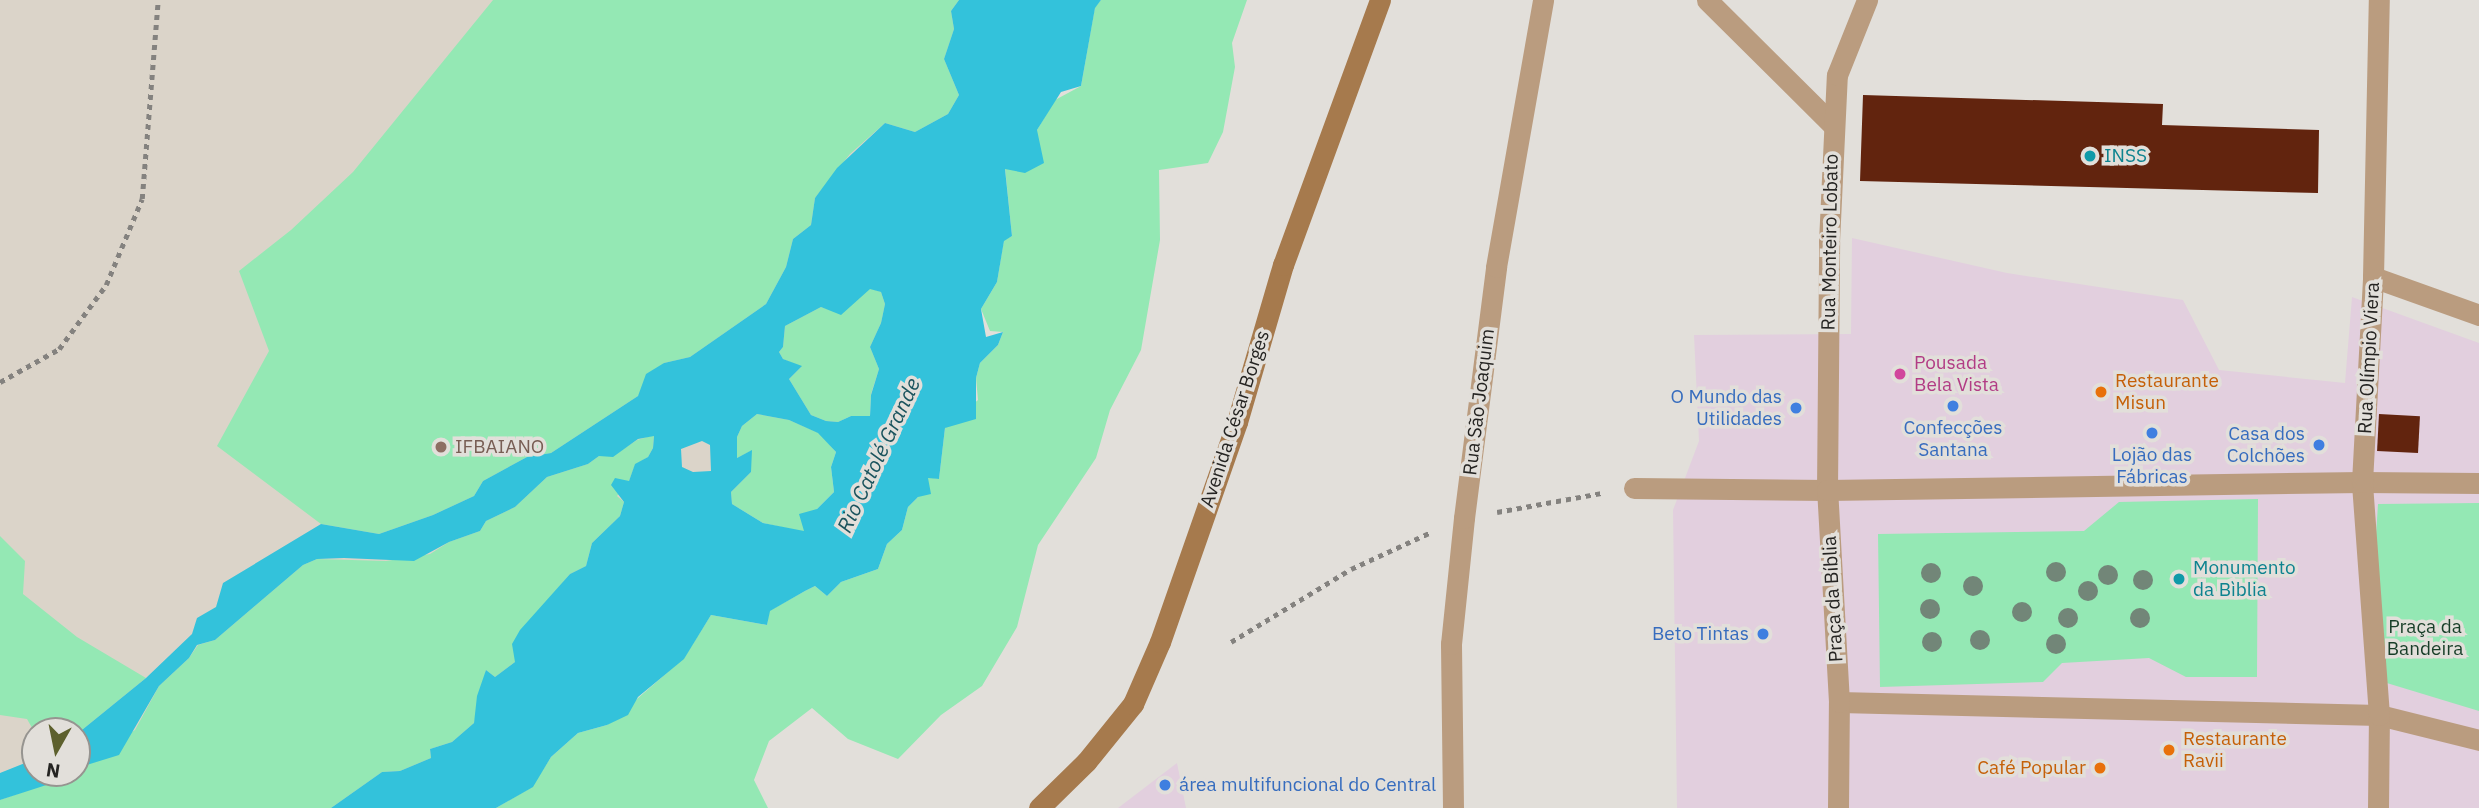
<!DOCTYPE html>
<html>
<head>
<meta charset="utf-8">
<style>
  body { margin:0 }
  #map { position:relative; width:2479px; height:808px; overflow:hidden; background:#e2dfda; font-family:"IBM Plex Sans",sans-serif }
  div>[style] { position:absolute }
  [style*='--x'] { left:calc(var(--x)*1px); top:calc(var(--y)*1px); width:calc(var(--w)*1px); rotate:calc(var(--a)*1deg) }
  .commercial>* { inset:0; background:#e2cfde }
  .built>* { inset:0; background:#dbd4c9 }
  .green>* { inset:0; background:#94e8b4 }
  .water>* { inset:0; background:#33c2db }
  .building>* { inset:0; background:#62240e; transform-origin:0 0 }
  .path>* { height:4.5px; margin-top:-2.25px; transform-origin:0; background:repeating-linear-gradient(90deg,#84827f 0 5px,transparent 0 10px) }
  .street>* { height:21px; margin:-10.5px; padding:0 10.5px; transform-origin:10.5px; border-radius:10.5px; background:#ba9c7f }
  .secondary>* { height:21px; margin:-10.5px; padding:0 10.5px; transform-origin:10.5px; border-radius:10.5px; background:#a67a4d }
  .trees>* { width:20px; height:20px; margin:-10px; border-radius:50%; background:#728678 }
  .dots>* { width:19px; height:19px; translate:-50% -50%; box-sizing:border-box; border:4px solid #e2dfda; border-radius:50% }
  span { translate:-50% -50%; white-space:nowrap; text-align:center; line-height:1.15; -webkit-text-stroke:7px #e2dfda; paint-order:stroke }
  .culture-label { font-size:19px; color:#0d838f }
  .left { translate:0 -50%; text-align:left }
  .street-label { font-size:19px; color:#252422 }
  .hotel-label { font-size:19px; color:#b23c85 }
  .food-label { font-size:19px; color:#c56008 }
  .right { translate:-100% -50%; text-align:right }
  .shop-label { font-size:19px; color:#366cbe }
  .education-label { font-size:19px; color:#785e54 }
  .park-label { font-size:19px; color:#173e28 }
  .water-label { font-size:21px; color:#1a535d; font-style:italic }
  .north { position:absolute; left:21px; top:717px; width:70px; height:70px; box-sizing:border-box; background:#e2dfda; border:2px solid #969490; border-radius:50%; rotate:189deg; font-size:19px; font-weight:700; line-height:28px; text-align:center; color:#252422 }
  .north::after { content:''; display:block; margin:auto; width:24px; height:32px; background:#5d602d; clip-path:polygon(50% 0,100% 100%,50% 72%,0 100%) }
</style>
</head>
<body>
<div id="map">
  <div class="commercial">
    <i style="clip-path:polygon(1852px 238px,2007px 273px,2183px 300px,2219px 370px,2345px 383px,2352px 297px,2479px 343px,2479px 808px,1677px 808px,1673px 510px,1699px 441px,1694px 335px,1851px 334px)"></i>
    <i style="clip-path:polygon(1177px 763px,1186px 808px,1118px 808px)"></i>
  </div>
  <div class="built">
    <i style="clip-path:polygon(evenodd,0 0,1034px 0,927px 349px,382px 808px,0 808px,0 0,35px 731px,77px 731px,77px 773px,35px 773px,35px 731px)"></i>
  </div>
  <div class="green">
    <i style="clip-path:polygon(493px 0,959px 0,951px 11px,954px 29px,944px 59px,959px 95px,948px 114px,915px 132px,885px 123px,850px 154px,815px 198px,811px 225px,793px 239px,786px 267px,766px 304px,690px 357px,664px 363px,638px 396px,551px 453px,527px 457px,483px 481px,474px 496px,433px 515px,379px 534px,321px 524px,217px 446px,269px 351px,239px 271px,291px 230px,353px 172px)"></i>
    <i style="clip-path:polygon(1101px 0,1247px 0,1232px 43px,1235px 67px,1223px 132px,1208px 163px,1159px 170px,1160px 240px,1141px 350px,1110px 410px,1096px 458px,1038px 545px,1017px 627px,982px 686px,941px 715px,898px 759px,848px 739px,812px 708px,769px 741px,754px 780px,768px 808px,496px 808px,532px 787px,551px 757px,578px 733px,607px 725px,684px 658px,711px 615px,767px 625px,769px 611px,805px 591px,815px 586px,827px 596px,841px 582px,878px 569px,887px 544px,902px 530px,908px 507px,918px 497px,928px 477px,939px 479px,945px 428px,978px 400px,976px 378px,980px 363px,998px 345px,1003px 332px,990px 331px,981px 309px,997px 282px,1004px 240px,1012px 236px,1005px 168px,1037px 130px,1055px 100px,1081px 86px,1095px 7px)"></i>
    <i style="clip-path:polygon(870px 288px,881px 292px,885px 304px,881px 323px,870px 347px,879px 369px,871px 394px,870px 416px,851px 416px,838px 422px,826px 421px,811px 415px,789px 379px,801px 367px,783px 359px,779px 352px,783px 347px,785px 326px,821px 307px,830px 310px,853px 302px)"></i>
    <i style="clip-path:polygon(757px 414px,789px 420px,819px 433px,836px 452px,831px 467px,834px 492px,817px 509px,804px 532px,763px 523px,732px 504px,731px 492px,751px 472px,751px 451px,737px 458px,737px 437px,742px 426px)"></i>
    <i style="clip-path:polygon(654px 435px,653px 448px,648px 457px,635px 465px,629px 481px,617px 496px,624px 502px,620px 516px,592px 543px,586px 566px,570px 574px,541px 608px,515px 653px,515px 662px,495px 677px,486px 670px,474px 723px,452px 742px,430px 749px,431px 758px,400px 771px,382px 772px,331px 808px,0 808px,0 800px,77px 773px,80px 765px,135px 730px,159px 686px,189px 658px,198px 645px,215px 640px,303px 565px,317px 559px,386px 561px,430px 554px,449px 542px,480px 531px,486px 521px,515px 507px,547px 477px,588px 464px,599px 456px,613px 456px,637px 440px)"></i>
    <i style="clip-path:polygon(2258px 499px,2257px 677px,2186px 677px,2149px 658px,2062px 663px,2043px 682px,1880px 687px,1878px 534px,2084px 531px,2119px 502px)"></i>
    <i style="clip-path:polygon(2479px 503px,2479px 711px,2367px 677px,2378px 504px)"></i>
    <i style="clip-path:polygon(0 536px,25px 561px,23px 594px,77px 637px,146px 678px,77px 734px,77px 731px,35px 733px,27px 719px,0 715px)"></i>
  </div>
  <div class="water">
    <i style="clip-path:polygon(evenodd,959px 0,1101px 0,1095px 8px,1081px 86px,1061px 92px,1037px 130px,1044px 163px,1025px 173px,1005px 169px,1012px 236px,1004px 241px,997px 282px,981px 309px,986px 337px,1003px 332px,998px 345px,980px 363px,976px 378px,976px 419px,945px 428px,939px 479px,928px 478px,931px 494px,918px 497px,908px 507px,902px 530px,887px 544px,878px 569px,841px 582px,827px 596px,815px 586px,805px 591px,770px 611px,767px 625px,711px 615px,684px 659px,638px 697px,628px 715px,607px 725px,578px 733px,551px 757px,533px 787px,496px 808px,331px 808px,382px 772px,400px 771px,431px 758px,430px 749px,452px 742px,474px 723px,477px 696px,486px 670px,495px 677px,515px 662px,512px 644px,520px 630px,570px 574px,586px 566px,592px 543px,620px 516px,624px 502px,611px 485px,615px 478px,629px 481px,635px 464px,648px 457px,653px 448px,654px 436px,638px 439px,613px 457px,599px 456px,588px 464px,547px 477px,515px 507px,486px 521px,480px 531px,449px 542px,414px 561px,344px 558px,317px 559px,303px 565px,215px 640px,197px 645px,189px 658px,159px 686px,119px 755px,77px 768px,77px 734px,146px 678px,192px 634px,197px 618px,216px 607px,223px 583px,321px 524px,379px 534px,433px 515px,474px 496px,483px 481px,527px 457px,551px 453px,638px 396px,646px 374px,664px 363px,690px 357px,766px 304px,786px 267px,793px 239px,811px 225px,815px 198px,837px 168px,885px 123px,915px 132px,948px 114px,959px 95px,944px 59px,954px 29px,951px 11px,959px 0,870px 289px,881px 292px,885px 304px,881px 323px,870px 347px,879px 369px,871px 395px,870px 416px,851px 416px,838px 422px,826px 421px,811px 415px,789px 379px,802px 366px,783px 359px,779px 352px,783px 347px,785px 326px,821px 307px,841px 315px,870px 289px,959px 0,757px 414px,789px 420px,818px 433px,836px 452px,831px 467px,834px 492px,817px 509px,799px 514px,804px 531px,763px 523px,732px 504px,731px 492px,751px 472px,752px 450px,737px 458px,737px 437px,742px 426px,757px 414px,959px 0,702px 441px,710px 445px,711px 471px,693px 472px,682px 467px,681px 449px,702px 441px)"></i>
    <i style="clip-path:polygon(35px 759px,35px 773px,71px 773px,65px 779px,0 800px,0 773px)"></i>
  </div>
  <div class="building">
    <i style="clip-path:polygon(1863px 95px,2163px 104px,2162px 125px,2319px 130px,2318px 193px,1860px 181px)"></i>
    <i style="left:2379px;top:414px;width:41px;height:37px;rotate:3deg"></i>
  </div>
  <div class="path">
    <i style="--x:0;--y:382;--w:68;--a:-29.2"></i>
    <i style="--x:59;--y:349;--w:79;--a:-53.7"></i>
    <i style="--x:106;--y:285;--w:93;--a:-67.3"></i>
    <i style="--x:142;--y:199;--w:200;--a:-85.4"></i>
    <i style="--x:1497;--y:512;--w:107;--a:-10.3"></i>
    <i style="--x:1231;--y:642;--w:140;--a:-31.3"></i>
    <i style="--x:1351;--y:569;--w:86;--a:-24.8"></i>
  </div>
  <div class="street">
    <i style="--x:1707;--y:0;--w:177;--a:44.8"></i>
    <i style="--x:2373;--y:277;--w:113;--a:19.7"></i>
    <i style="--x:1634;--y:488;--w:193;--a:0.6"></i>
    <i style="--x:1827;--y:490;--w:248;--a:-89.5"></i>
    <i style="--x:1829;--y:242;--w:167;--a:-87.3"></i>
    <i style="--x:1837;--y:75;--w:81;--a:-68.2"></i>
    <i style="--x:1839;--y:702;--w:540;--a:1.38"></i>
    <i style="--x:2379;--y:715;--w:103;--a:14"></i>
    <i style="--x:1453;--y:808;--w:164;--a:-90.7"></i>
    <i style="--x:1451;--y:644;--w:127;--a:-84.1"></i>
    <i style="--x:1464;--y:518;--w:253;--a:-82.7"></i>
    <i style="--x:1496;--y:267;--w:271;--a:-80"></i>
    <i style="--x:1838;--y:808;--w:106;--a:-89.5"></i>
    <i style="--x:1839;--y:702;--w:212;--a:-93.2"></i>
    <i style="--x:1827;--y:490;--w:535;--a:-0.86"></i>
    <i style="--x:2362;--y:482;--w:117;--a:0.5"></i>
    <i style="--x:2378;--y:808;--w:93;--a:-89.4"></i>
    <i style="--x:2379;--y:715;--w:234;--a:-94.2"></i>
    <i style="--x:2362;--y:482;--w:205;--a:-86.9"></i>
    <i style="--x:2373;--y:277;--w:277;--a:-88.8"></i>
  </div>
  <div class="secondary">
    <i style="--x:1039;--y:808;--w:66;--a:-44.4"></i>
    <i style="--x:1086;--y:762;--w:75;--a:-51"></i>
    <i style="--x:1133;--y:704;--w:68;--a:-66.5"></i>
    <i style="--x:1160;--y:642;--w:233;--a:-70.7"></i>
    <i style="--x:1237;--y:422;--w:164;--a:-73.7"></i>
    <i style="--x:1283;--y:265;--w:282;--a:-69.9"></i>
  </div>
  <div class="trees">
    <i style="left:2056px;top:572px"></i>
    <i style="left:1931px;top:573px"></i>
    <i style="left:2108px;top:575px"></i>
    <i style="left:2143px;top:580px"></i>
    <i style="left:1973px;top:586px"></i>
    <i style="left:2088px;top:591px"></i>
    <i style="left:1930px;top:609px"></i>
    <i style="left:2022px;top:612px"></i>
    <i style="left:2068px;top:618px"></i>
    <i style="left:2140px;top:618px"></i>
    <i style="left:1980px;top:640px"></i>
    <i style="left:1932px;top:642px"></i>
    <i style="left:2056px;top:644px"></i>
  </div>
  <div class="dots">
    <i style="left:2090px;top:156px;background:#0f9aa8"></i>
    <i style="left:1900px;top:374px;background:#d1479c"></i>
    <i style="left:2101px;top:392px;background:#e8710a"></i>
    <i style="left:1953px;top:406px;background:#3f7fe0"></i>
    <i style="left:1796px;top:408px;background:#3f7fe0"></i>
    <i style="left:2152px;top:433px;background:#3f7fe0"></i>
    <i style="left:2319px;top:445px;background:#3f7fe0"></i>
    <i style="left:441px;top:447px;background:#8d6e63"></i>
    <i style="left:2179px;top:579px;background:#0f9aa8"></i>
    <i style="left:1763px;top:634px;background:#3f7fe0"></i>
    <i style="left:2169px;top:750px;background:#e8710a"></i>
    <i style="left:2100px;top:768px;background:#e8710a"></i>
    <i style="left:1165px;top:785px;background:#3f7fe0"></i>
  </div>
  <div class="culture-label">
    <span class="left" style="left:2104px;top:156px">INSS</span>
    <span class="left" style="left:2193px;top:579px">Monumento<br>da Bìblia</span>
  </div>
  <div class="street-label">
    <span style="left:1830px;top:242px;rotate:-89deg">Rua Monteiro Lobato</span>
    <span style="left:2369px;top:358px;rotate:-87deg">Rua Olímpio Viera</span>
    <span style="left:1479px;top:402px;rotate:-83deg">Rua São Joaquim</span>
    <span style="left:1235px;top:419px;rotate:-72deg">Avenida César Borges</span>
    <span style="left:1833px;top:599px;rotate:-93deg">Praça da Bíblia</span>
  </div>
  <div class="hotel-label">
    <span class="left" style="left:1914px;top:374px">Pousada<br>Bela Vista</span>
  </div>
  <div class="food-label">
    <span class="left" style="left:2115px;top:392px">Restaurante<br>Misun</span>
    <span class="left" style="left:2183px;top:750px">Restaurante<br>Ravii</span>
    <span class="right" style="left:2086px;top:768px">Café Popular</span>
  </div>
  <div class="shop-label">
    <span class="right" style="left:1782px;top:408px">O Mundo das<br>Utilidades</span>
    <span style="left:1953px;top:439px">Confecções<br>Santana</span>
    <span class="right" style="left:2305px;top:445px">Casa dos<br>Colchões</span>
    <span style="left:2152px;top:466px">Lojão das<br>Fábricas</span>
    <span class="right" style="left:1749px;top:634px">Beto Tintas</span>
    <span class="left" style="left:1179px;top:785px">área multifuncional do Central</span>
  </div>
  <div class="education-label">
    <span class="left" style="left:455px;top:447px">IFBAIANO</span>
  </div>
  <div class="park-label">
    <span style="left:2425px;top:638px">Praça da<br>Bandeira</span>
  </div>
  <div class="water-label">
    <span style="left:878px;top:455px;rotate:-65deg">Rio Catolé Grande</span>
  </div>
  <div class="north">N</div>
</div>
</body>
</html>
